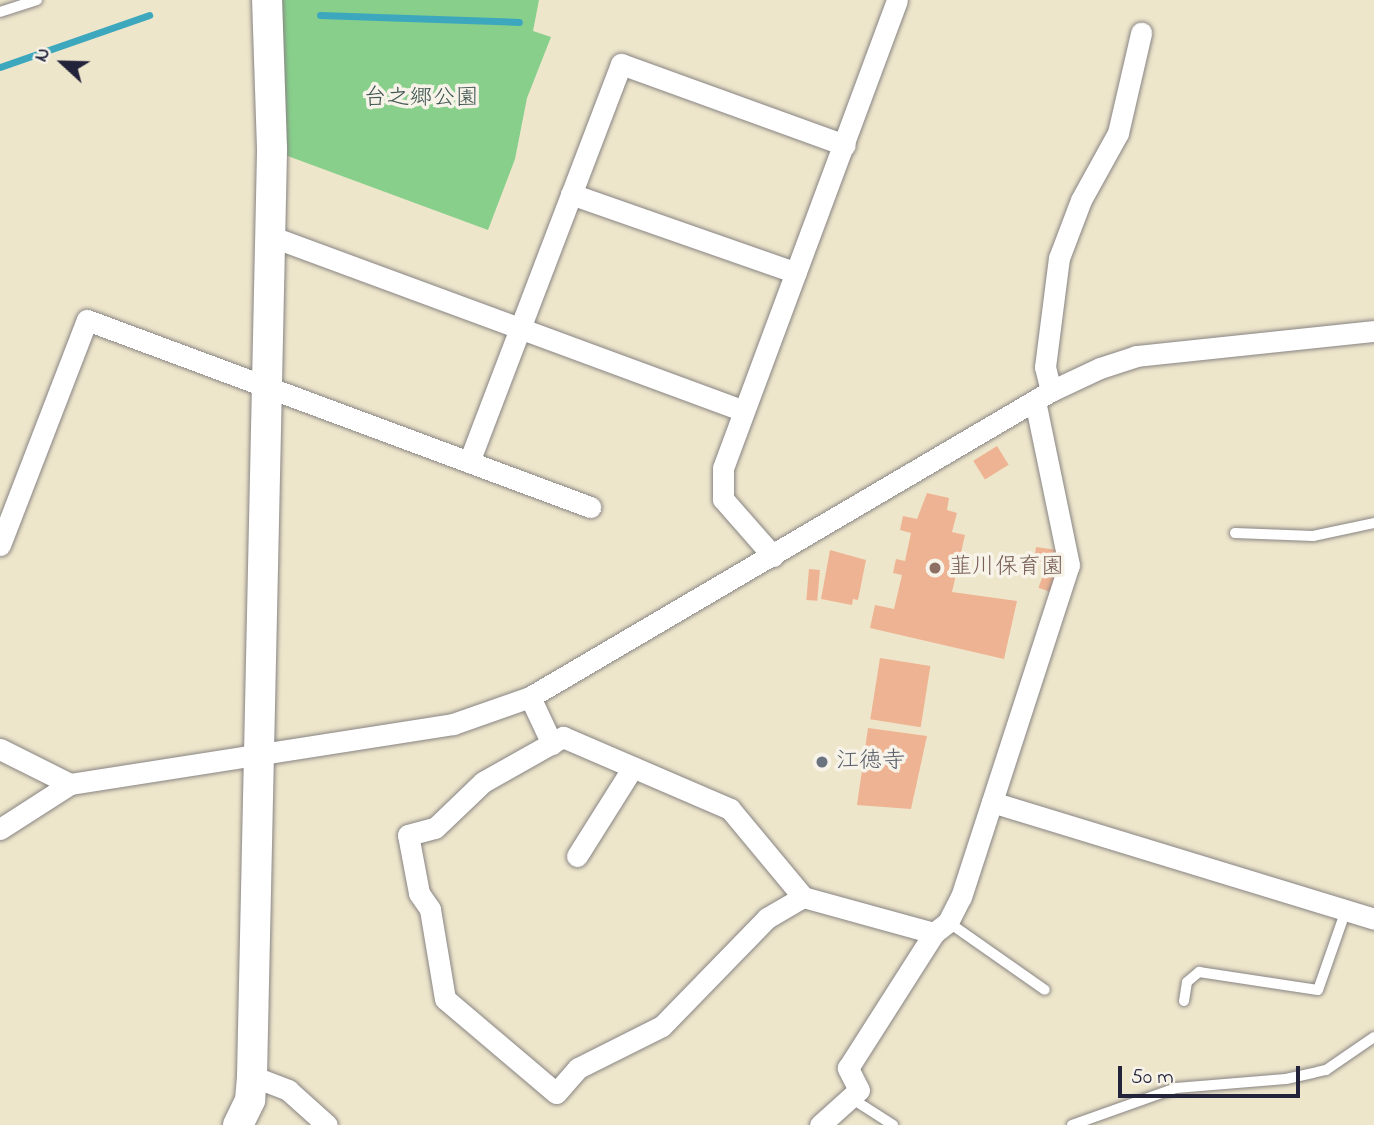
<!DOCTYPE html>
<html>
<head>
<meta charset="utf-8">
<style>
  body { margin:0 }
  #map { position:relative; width:1374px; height:1125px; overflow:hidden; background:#eee6cb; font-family:"Indie Flower","Klee One",sans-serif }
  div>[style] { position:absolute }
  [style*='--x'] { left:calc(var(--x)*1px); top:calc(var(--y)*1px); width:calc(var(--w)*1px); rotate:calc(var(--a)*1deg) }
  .green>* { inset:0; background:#87cf8b }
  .stream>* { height:7px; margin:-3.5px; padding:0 3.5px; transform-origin:3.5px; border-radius:3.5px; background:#3da8bd }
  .building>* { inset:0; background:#eeb392; transform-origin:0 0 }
  .roads { filter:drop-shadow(0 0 2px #888483) drop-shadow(0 0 2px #888483) }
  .lane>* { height:10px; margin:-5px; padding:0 5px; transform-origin:5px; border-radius:5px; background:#fff }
  .street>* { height:21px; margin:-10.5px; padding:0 10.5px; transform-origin:10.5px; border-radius:10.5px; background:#fff }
  .secondary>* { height:30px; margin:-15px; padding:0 15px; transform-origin:15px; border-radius:15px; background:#fff }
  .dots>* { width:19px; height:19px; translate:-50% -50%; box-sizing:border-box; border:4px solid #f7f3e8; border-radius:50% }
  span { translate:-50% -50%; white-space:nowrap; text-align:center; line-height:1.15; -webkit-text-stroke:7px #f7f3e8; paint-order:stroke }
  .park-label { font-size:23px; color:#405653 }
  .education-label { font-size:23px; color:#785e54 }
  .left { translate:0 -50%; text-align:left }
  .worship-label { font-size:23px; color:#5b616d }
  .north { position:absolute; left:28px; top:28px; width:70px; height:70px; -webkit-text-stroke:5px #f7f3e8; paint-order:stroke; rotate:292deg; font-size:19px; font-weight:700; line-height:28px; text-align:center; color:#22223b }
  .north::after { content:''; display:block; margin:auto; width:24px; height:32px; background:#22223b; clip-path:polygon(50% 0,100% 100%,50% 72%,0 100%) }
  .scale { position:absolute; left:1118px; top:1066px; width:182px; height:32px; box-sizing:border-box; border:4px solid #22223b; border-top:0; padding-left:9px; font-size:21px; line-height:24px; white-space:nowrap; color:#22223b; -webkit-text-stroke:5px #f7f3e8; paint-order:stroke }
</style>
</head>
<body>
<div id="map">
  <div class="green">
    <i style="clip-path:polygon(281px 0,539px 0,533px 31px,551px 37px,527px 98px,515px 159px,488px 230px,285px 155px)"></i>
  </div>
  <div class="stream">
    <i style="--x:320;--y:15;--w:199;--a:2"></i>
    <i style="--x:0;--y:67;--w:158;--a:-19.2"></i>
  </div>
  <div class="building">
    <i style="left:997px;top:446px;width:22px;height:28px;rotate:58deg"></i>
    <i style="clip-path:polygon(927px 493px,949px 498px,947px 510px,957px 513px,952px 532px,965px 535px,952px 592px,1017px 601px,1004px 659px,870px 628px,875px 605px,894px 609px,902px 575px,893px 573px,896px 559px,905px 561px,911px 533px,900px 530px,903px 516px,917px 519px)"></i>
    <i style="left:1036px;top:547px;width:21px;height:14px;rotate:8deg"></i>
    <i style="clip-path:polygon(830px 550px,866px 560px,858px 600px,853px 599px,852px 605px,821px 599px)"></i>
    <i style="left:1046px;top:567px;width:12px;height:22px;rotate:20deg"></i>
    <i style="left:809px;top:569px;width:11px;height:31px;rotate:5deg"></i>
    <i style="left:880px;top:658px;width:51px;height:62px;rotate:9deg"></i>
    <i style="clip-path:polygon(868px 728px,927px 736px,911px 809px,857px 805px)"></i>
  </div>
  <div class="roads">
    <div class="lane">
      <i style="--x:0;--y:12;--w:39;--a:-18"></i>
      <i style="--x:1235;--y:533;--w:78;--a:2.2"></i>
      <i style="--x:1313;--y:536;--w:62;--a:-12"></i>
      <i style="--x:948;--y:922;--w:118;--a:35"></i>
      <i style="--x:1184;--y:1001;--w:19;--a:-81"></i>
      <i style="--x:1187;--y:982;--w:16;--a:-40"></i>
      <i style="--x:1199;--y:972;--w:120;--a:8.6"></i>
      <i style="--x:1318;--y:990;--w:85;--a:-70.7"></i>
      <i style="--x:851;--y:1098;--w:50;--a:32.7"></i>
      <i style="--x:1072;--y:1125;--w:110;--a:-19.6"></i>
      <i style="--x:1176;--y:1088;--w:110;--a:-4.7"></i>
      <i style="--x:1286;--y:1079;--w:41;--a:-12.7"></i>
      <i style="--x:1326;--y:1070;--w:58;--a:-34.5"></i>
    </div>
    <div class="street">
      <i style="--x:571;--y:194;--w:238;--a:19.3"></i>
      <i style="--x:270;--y:236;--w:505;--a:20.26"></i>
      <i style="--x:1051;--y:391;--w:25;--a:-104"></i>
      <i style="--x:1045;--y:367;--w:110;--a:-82.7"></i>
      <i style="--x:1059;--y:258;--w:62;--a:-69.2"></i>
      <i style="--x:1081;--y:200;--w:77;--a:-61.1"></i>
      <i style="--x:1118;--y:133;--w:103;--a:-77"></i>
      <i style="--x:469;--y:462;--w:426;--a:-69.1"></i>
      <i style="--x:621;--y:64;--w:238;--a:19.9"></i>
      <i style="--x:0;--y:545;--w:241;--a:-68.9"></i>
      <i style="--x:87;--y:320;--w:537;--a:20.39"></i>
      <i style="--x:773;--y:556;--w:76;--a:-131.3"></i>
      <i style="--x:723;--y:499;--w:31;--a:-90"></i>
      <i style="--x:723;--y:468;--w:499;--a:-69.6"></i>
      <i style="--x:530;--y:697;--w:52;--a:64.9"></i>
      <i style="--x:0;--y:749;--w:78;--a:26.6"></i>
      <i style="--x:992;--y:802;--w:400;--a:17"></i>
      <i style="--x:0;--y:829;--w:83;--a:-32.7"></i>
      <i style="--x:70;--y:784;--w:388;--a:-8.9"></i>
      <i style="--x:453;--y:724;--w:82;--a:-19.3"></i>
      <i style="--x:530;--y:697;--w:604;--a:-30.43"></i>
      <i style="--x:1051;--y:391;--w:54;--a:-25.1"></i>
      <i style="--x:1100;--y:368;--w:38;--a:-18"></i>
      <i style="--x:1136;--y:356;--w:239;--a:-6"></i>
      <i style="--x:577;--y:856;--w:105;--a:-57.8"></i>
      <i style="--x:803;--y:897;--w:42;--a:149.7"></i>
      <i style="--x:767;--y:918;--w:151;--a:134.2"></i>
      <i style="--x:662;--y:1026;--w:94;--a:153.4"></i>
      <i style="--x:578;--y:1068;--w:33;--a:131"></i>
      <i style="--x:556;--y:1093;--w:145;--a:-139.7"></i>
      <i style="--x:445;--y:999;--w:91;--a:-99.5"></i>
      <i style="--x:430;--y:909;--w:19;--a:-125"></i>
      <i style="--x:419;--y:893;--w:59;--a:-100.7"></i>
      <i style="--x:408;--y:835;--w:28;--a:-15"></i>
      <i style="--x:435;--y:828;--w:66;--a:-43.8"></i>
      <i style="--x:483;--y:782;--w:92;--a:-29.4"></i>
      <i style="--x:563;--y:737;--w:182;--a:23.3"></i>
      <i style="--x:730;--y:809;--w:114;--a:50.3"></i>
      <i style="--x:803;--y:897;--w:136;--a:15.4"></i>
      <i style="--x:934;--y:933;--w:18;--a:-38"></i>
      <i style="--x:948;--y:922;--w:28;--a:-63"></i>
      <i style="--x:961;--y:897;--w:349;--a:-72"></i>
      <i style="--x:1069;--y:565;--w:167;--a:-101.7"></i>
      <i style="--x:252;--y:1076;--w:39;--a:21"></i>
      <i style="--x:288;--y:1090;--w:52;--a:41.9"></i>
      <i style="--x:820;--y:1125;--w:52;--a:-41.9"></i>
      <i style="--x:859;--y:1090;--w:25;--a:-117"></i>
      <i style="--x:848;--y:1068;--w:160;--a:-57.5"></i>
    </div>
    <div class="secondary">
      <i style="--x:238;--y:1125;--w:28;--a:-64"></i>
      <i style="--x:250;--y:1100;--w:24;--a:-85"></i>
      <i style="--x:252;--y:1076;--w:927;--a:-88.76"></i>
      <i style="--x:272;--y:149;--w:149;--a:-91.9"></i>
    </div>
  </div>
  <div class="dots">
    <i style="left:935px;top:568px;background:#8d6e63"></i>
    <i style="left:822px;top:762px;background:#6b7280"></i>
  </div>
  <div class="park-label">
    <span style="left:421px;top:99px">台之郷公園</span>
  </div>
  <div class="education-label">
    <span class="left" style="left:949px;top:568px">韮川保育園</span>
  </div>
  <div class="worship-label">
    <span class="left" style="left:836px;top:762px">江徳寺</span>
  </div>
  <div class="north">N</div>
  <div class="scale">50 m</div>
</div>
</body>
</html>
